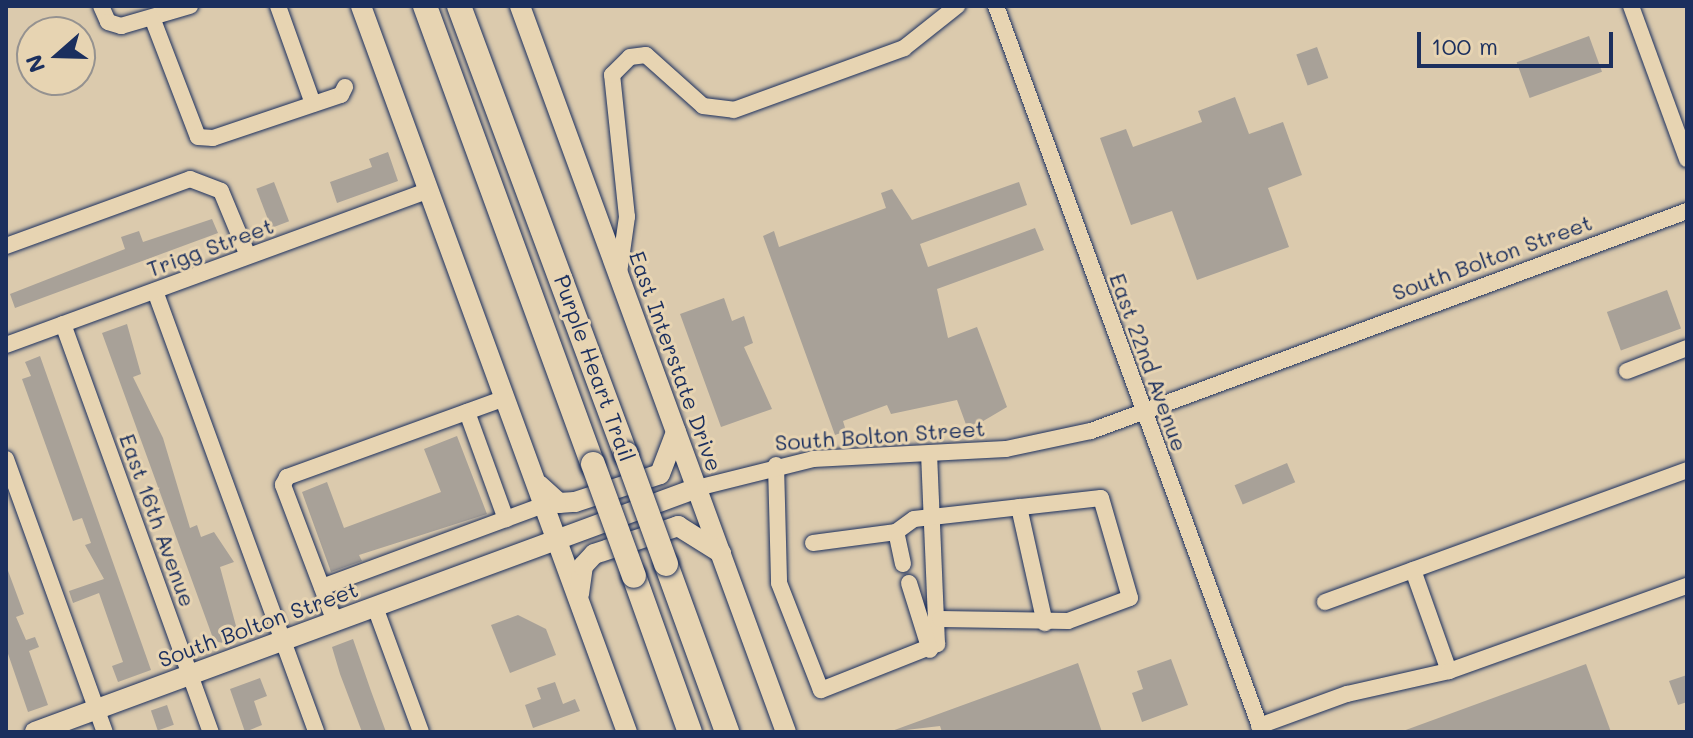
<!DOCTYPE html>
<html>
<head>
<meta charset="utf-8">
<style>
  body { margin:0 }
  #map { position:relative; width:1693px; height:738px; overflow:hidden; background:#dbcaad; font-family:Mali,sans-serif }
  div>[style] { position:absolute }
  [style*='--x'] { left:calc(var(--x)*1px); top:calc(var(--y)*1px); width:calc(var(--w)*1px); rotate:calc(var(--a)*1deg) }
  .building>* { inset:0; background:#a8a198; transform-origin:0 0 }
  .roads { filter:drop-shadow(0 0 2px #1b2f5e) drop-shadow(0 0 2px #1b2f5e) }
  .minor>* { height:16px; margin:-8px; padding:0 8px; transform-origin:8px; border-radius:8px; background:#e7d4b2 }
  .major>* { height:20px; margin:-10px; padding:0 10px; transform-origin:10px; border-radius:10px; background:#e7d4b2 }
  .highway>* { height:24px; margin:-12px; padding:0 12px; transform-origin:12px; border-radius:12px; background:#e7d4b2 }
  .bridges { filter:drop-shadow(0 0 2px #1b2f5e) drop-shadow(0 0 2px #1b2f5e) }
  .highway-bridge>* { height:24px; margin:-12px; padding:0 12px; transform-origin:12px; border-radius:12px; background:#e7d4b2 }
  span { translate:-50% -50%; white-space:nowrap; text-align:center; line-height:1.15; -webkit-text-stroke:6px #e7d4b2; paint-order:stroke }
  .street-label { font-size:22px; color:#1b2f5e }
  .frame { position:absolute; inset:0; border:8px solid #1b2f5e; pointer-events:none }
  .north { position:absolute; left:16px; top:16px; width:80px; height:80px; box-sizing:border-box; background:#e7d4b2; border:2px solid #959290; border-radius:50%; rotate:250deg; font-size:22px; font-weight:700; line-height:32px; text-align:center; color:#1b2f5e }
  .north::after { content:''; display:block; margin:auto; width:28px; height:36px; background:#1b2f5e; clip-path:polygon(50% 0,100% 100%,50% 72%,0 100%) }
  .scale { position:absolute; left:1417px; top:32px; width:196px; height:36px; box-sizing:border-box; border:4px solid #1b2f5e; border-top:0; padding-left:10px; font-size:24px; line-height:28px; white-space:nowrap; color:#1b2f5e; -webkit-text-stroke:6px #e7d4b2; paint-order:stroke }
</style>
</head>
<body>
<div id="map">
  <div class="building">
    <i style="left:1589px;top:36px;width:38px;height:77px;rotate:70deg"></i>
    <i style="left:1317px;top:47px;width:33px;height:22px;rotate:70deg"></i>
    <i style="clip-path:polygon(1235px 97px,1249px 134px,1283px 122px,1302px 175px,1268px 188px,1289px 247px,1197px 280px,1172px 211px,1131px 225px,1100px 138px,1126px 129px,1133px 147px,1202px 122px,1198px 111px)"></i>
    <i style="clip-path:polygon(388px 152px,398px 181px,337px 203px,330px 182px,372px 167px,369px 159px)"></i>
    <i style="left:274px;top:182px;width:42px;height:19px;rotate:69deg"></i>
    <i style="clip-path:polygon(1019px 182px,1027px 205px,920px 244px,928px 267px,1035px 228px,1044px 250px,937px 289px,948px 338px,977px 327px,1007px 407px,968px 430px,957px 400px,891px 414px,887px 405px,843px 421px,846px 431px,835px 435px,763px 236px,774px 231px,779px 247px,886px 208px,881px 193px,892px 189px,912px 220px)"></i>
    <i style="clip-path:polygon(212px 219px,218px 233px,15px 308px,10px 294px,125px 249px,121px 237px,139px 231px,143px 242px)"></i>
    <i style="left:1667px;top:290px;width:41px;height:64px;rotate:70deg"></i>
    <i style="clip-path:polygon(724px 298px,732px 321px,744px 316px,753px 343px,744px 347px,772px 409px,721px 427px,680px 314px)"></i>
    <i style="clip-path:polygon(127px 324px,141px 374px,133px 377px,163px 438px,190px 528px,197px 525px,201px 537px,214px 532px,234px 562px,220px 567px,239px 637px,223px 643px,214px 641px,102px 333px)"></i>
    <i style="clip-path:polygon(40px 356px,151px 670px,118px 682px,112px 666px,123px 662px,99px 593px,73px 603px,69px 591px,104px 579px,85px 545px,91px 543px,82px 518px,73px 521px,22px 379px,31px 376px,25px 362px)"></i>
    <i style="clip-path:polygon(457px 436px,487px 514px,359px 555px,362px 561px,331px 572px,302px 492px,327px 482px,344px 528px,441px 492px,424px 449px)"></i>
    <i style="left:1287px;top:463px;width:21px;height:57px;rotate:67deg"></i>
    <i style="clip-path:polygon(7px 568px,24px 614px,16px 617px,26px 640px,35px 637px,39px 647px,29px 651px,48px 705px,28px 712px,6px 648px)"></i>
    <i style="clip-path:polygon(518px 615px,546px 629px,556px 655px,510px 673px,491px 625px)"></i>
    <i style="clip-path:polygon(353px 639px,371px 691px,386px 732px,362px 732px,340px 674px,332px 647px)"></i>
    <i style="clip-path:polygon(1171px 659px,1188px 705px,1142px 722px,1132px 693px,1143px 689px,1137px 671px)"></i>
    <i style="clip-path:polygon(1078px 663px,1102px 732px,942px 732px,940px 726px,889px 732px)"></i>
    <i style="clip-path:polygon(1586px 664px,1611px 732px,1403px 732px,1403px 731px)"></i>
    <i style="clip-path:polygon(1687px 675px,1687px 702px,1678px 705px,1669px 681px)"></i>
    <i style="clip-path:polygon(260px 678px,267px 696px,254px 701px,262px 725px,245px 732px,230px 689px)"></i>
    <i style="clip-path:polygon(555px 682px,563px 704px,575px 699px,580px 711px,533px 728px,525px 705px,541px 699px,537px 688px)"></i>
    <i style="left:167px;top:705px;width:21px;height:17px;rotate:71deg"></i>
  </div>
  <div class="roads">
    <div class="minor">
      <i style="--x:101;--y:6;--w:17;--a:66"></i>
      <i style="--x:108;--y:22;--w:14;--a:17"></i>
      <i style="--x:121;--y:26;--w:72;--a:-16.2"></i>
      <i style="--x:278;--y:6;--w:104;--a:70.3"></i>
      <i style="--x:996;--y:6;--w:773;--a:69.88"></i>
      <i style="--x:1631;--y:6;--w:163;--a:69.9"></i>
      <i style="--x:153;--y:20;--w:125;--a:69"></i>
      <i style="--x:198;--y:137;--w:15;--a:4"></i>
      <i style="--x:213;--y:138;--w:135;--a:-18.6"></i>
      <i style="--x:341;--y:95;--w:9;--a:-63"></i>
      <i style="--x:6;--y:246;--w:196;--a:-20"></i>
      <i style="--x:190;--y:179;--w:33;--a:21"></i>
      <i style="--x:221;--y:191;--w:70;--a:67.4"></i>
      <i style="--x:619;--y:273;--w:57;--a:-81.9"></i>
      <i style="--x:627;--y:217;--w:143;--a:-96"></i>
      <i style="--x:612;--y:75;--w:25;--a:-45"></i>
      <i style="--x:630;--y:57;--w:16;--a:-7"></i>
      <i style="--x:646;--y:55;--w:76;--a:41.8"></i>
      <i style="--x:703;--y:106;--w:31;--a:7"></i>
      <i style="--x:734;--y:110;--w:181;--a:-20"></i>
      <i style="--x:904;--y:48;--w:68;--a:-38.4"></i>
      <i style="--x:155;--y:291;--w:469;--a:69.9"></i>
      <i style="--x:63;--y:324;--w:434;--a:70.1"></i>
      <i style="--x:6;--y:345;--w:451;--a:-20.1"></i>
      <i style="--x:1627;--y:371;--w:64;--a:-21"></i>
      <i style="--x:467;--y:412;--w:114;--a:70"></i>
      <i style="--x:6;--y:459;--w:290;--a:70.1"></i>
      <i style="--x:776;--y:465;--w:118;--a:88.5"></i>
      <i style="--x:779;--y:583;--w:115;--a:68.6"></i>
      <i style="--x:821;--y:690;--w:125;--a:-21.6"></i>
      <i style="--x:937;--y:644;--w:190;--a:-92.4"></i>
      <i style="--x:697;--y:488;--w:120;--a:-14"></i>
      <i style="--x:813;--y:459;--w:193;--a:-3"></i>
      <i style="--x:1006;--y:449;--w:87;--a:-12"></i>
      <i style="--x:1091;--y:431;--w:635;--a:-20.26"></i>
      <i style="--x:1019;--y:507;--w:119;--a:77.4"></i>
      <i style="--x:813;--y:543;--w:84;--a:-7.5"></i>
      <i style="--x:903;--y:564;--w:33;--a:-102"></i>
      <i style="--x:896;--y:532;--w:22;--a:-36"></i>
      <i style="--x:914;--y:519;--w:188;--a:-6.4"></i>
      <i style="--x:1101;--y:498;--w:104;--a:73.8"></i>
      <i style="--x:1130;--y:598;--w:66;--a:159.6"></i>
      <i style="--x:1068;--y:621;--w:128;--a:-179.1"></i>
      <i style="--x:1413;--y:570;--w:107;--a:70.4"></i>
      <i style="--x:909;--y:583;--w:70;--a:72.6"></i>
      <i style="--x:322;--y:587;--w:237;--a:-20.3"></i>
      <i style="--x:1325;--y:602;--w:385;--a:-20"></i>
      <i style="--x:375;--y:607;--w:133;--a:69.8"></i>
      <i style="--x:335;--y:622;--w:147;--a:-110.8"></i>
      <i style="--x:283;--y:485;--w:9;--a:-63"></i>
      <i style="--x:287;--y:477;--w:232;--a:-19.9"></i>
      <i style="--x:1259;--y:726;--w:94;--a:-20"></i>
      <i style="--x:1347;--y:694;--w:105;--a:-12.7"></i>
      <i style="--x:1449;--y:671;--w:253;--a:-19.7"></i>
    </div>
    <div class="major">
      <i style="--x:361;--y:6;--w:773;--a:69.88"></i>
      <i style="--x:520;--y:6;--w:773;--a:69.88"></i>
      <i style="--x:539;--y:485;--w:27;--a:42"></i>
      <i style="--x:559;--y:503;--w:16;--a:-4"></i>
      <i style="--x:575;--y:502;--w:89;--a:-18.2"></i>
      <i style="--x:660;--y:474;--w:45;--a:-69.1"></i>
      <i style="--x:579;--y:594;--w:28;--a:-82"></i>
      <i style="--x:583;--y:566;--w:16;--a:-47"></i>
      <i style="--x:594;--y:554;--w:89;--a:-18.4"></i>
      <i style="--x:678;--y:526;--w:51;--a:32.1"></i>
      <i style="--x:35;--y:732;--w:706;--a:-20.23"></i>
    </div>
    <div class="highway">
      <i style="--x:425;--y:6;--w:488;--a:69.9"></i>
      <i style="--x:459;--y:6;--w:478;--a:69.6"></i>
      <i style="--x:666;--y:564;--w:179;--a:70"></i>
      <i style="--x:634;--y:576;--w:166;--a:70.3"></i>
    </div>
  </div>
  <div class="bridges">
    <div class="highway-bridge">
      <i style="--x:626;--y:454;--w:117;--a:70"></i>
      <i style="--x:593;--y:464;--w:119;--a:69.9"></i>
    </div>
  </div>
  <div class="street-label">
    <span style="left:210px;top:247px;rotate:-20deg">Trigg Street</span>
    <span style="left:1492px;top:257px;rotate:-20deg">South Bolton Street</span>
    <span style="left:676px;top:361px;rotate:70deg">East Interstate Drive</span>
    <span style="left:1149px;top:362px;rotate:70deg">East 22nd Avenue</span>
    <span style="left:595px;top:368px;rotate:70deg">Purple Heart Trail</span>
    <span style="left:880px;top:435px;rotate:-4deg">South Bolton Street</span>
    <span style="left:158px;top:520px;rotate:70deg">East 16th Avenue</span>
    <span style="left:258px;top:624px;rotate:-20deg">South Bolton Street</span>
  </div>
  <div class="frame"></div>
  <div class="north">N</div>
  <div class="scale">100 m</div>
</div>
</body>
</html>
